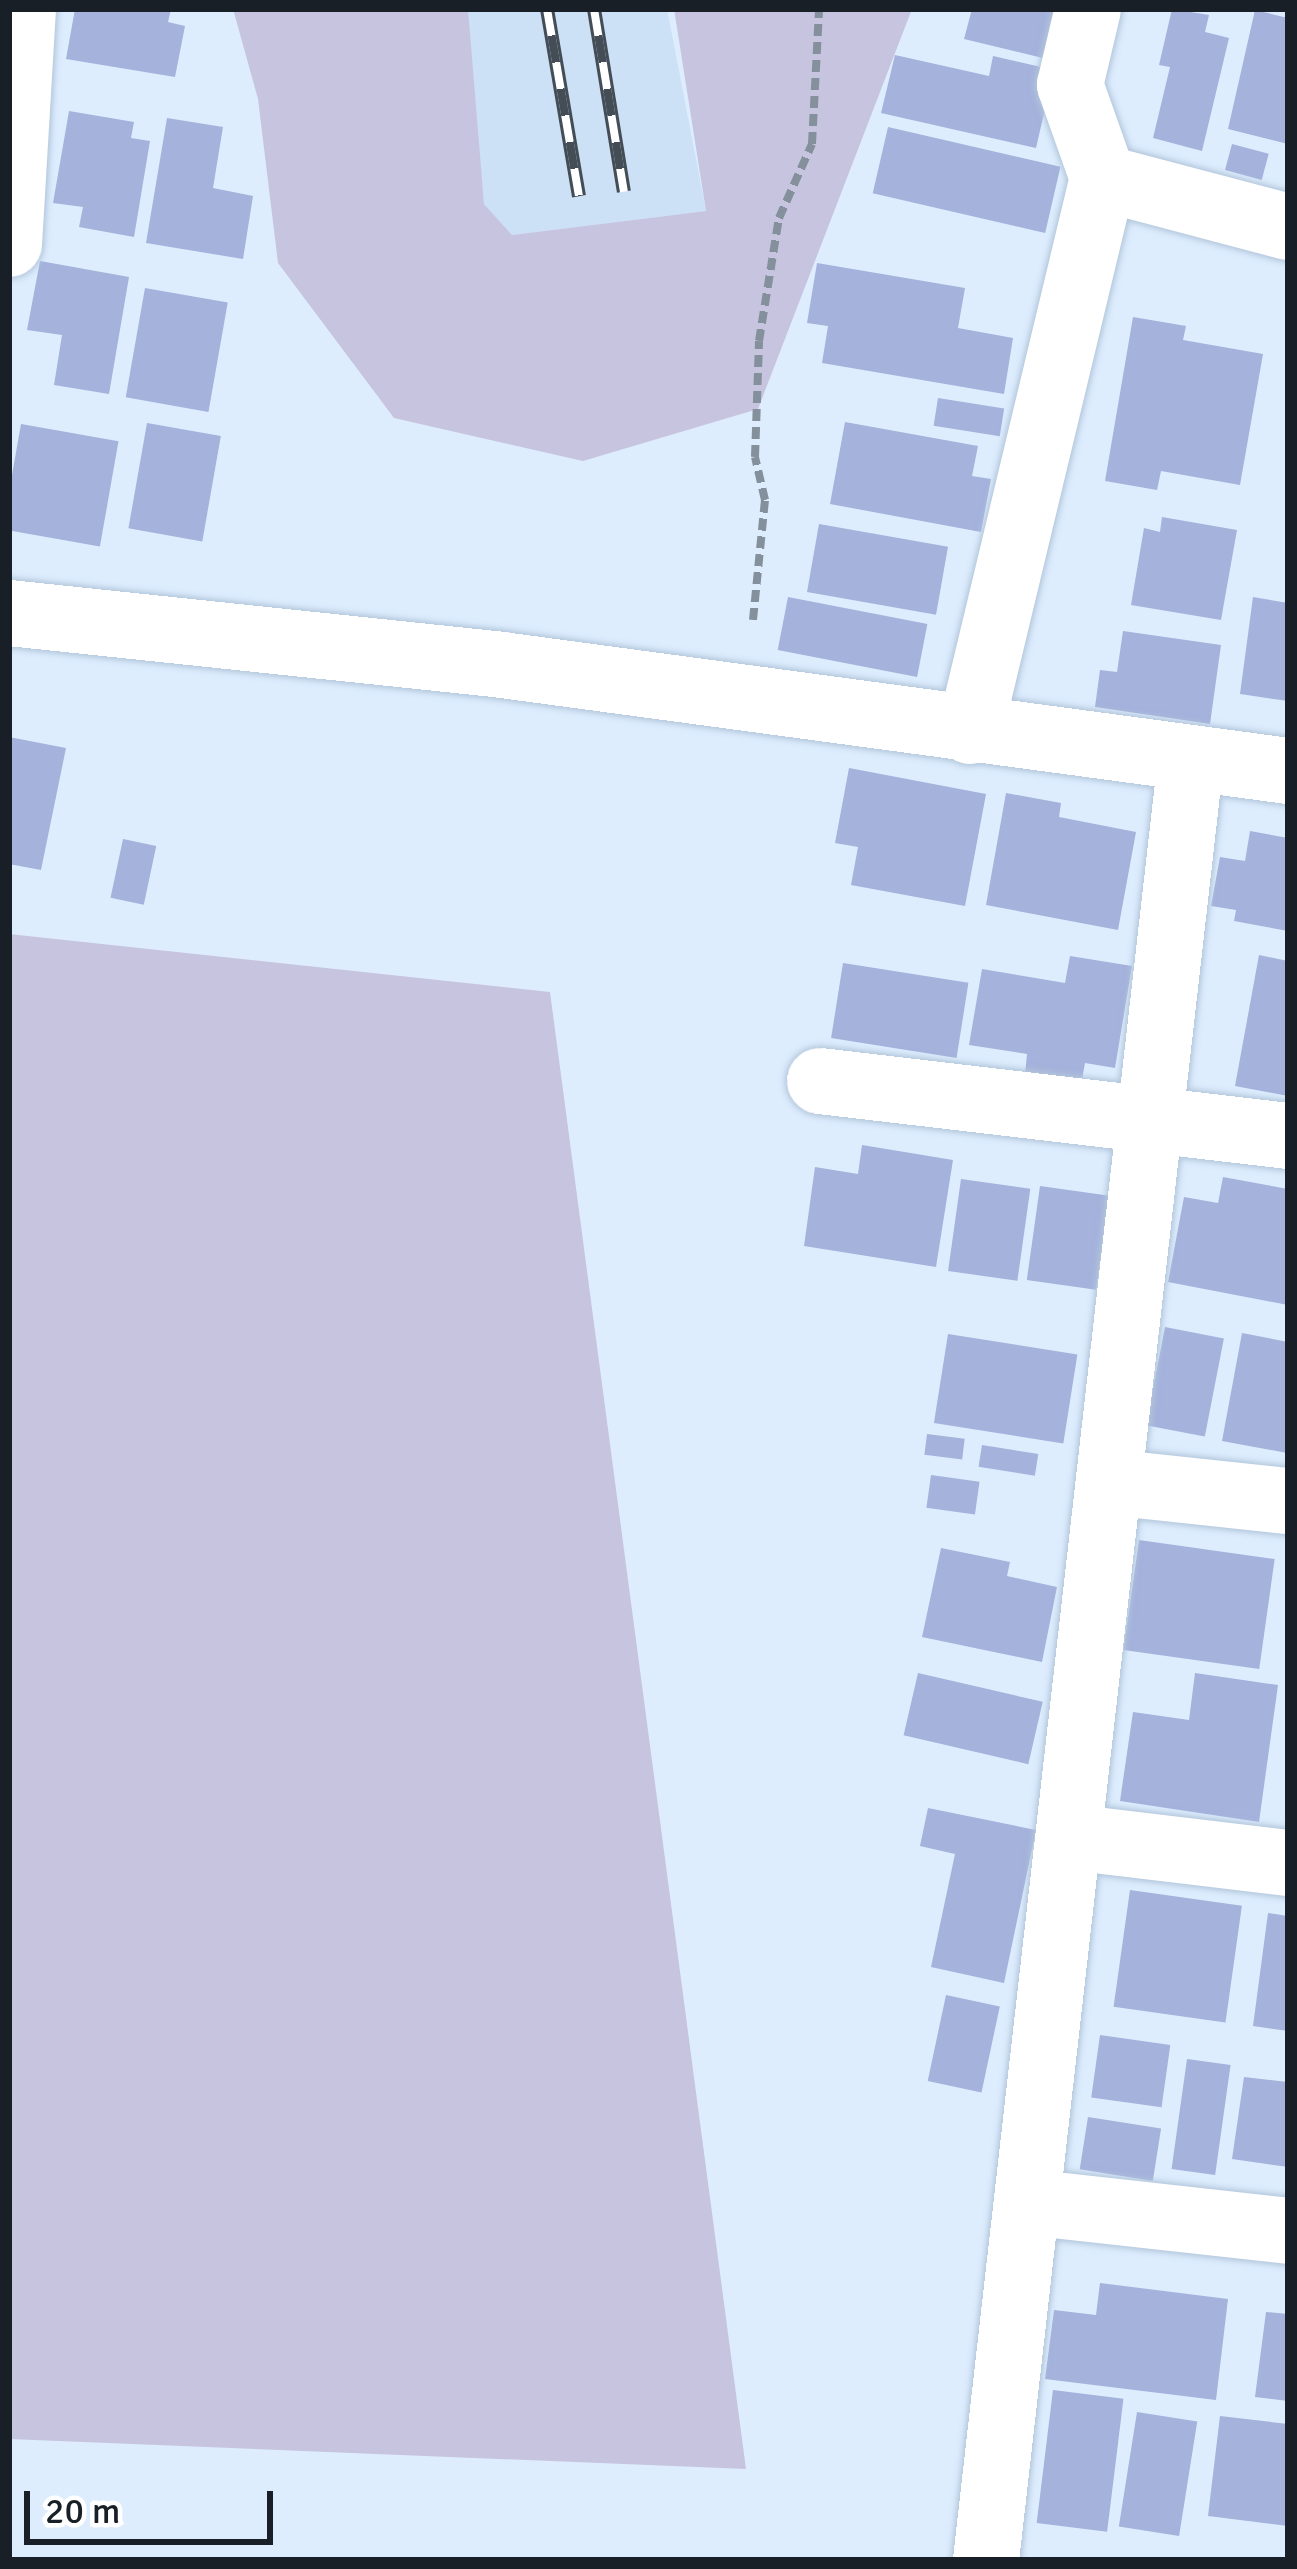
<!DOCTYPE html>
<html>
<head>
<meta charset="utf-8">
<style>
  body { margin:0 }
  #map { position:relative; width:1297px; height:2569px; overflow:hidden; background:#ddedfe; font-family:Signika,sans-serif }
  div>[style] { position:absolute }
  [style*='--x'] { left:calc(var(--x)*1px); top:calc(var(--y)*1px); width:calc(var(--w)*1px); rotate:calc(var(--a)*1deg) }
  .built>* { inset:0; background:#cce0f6 }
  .green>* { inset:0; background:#c7c4e0 }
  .building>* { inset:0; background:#a4b2dc; transform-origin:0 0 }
  .path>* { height:8px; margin-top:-4px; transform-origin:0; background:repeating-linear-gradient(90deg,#84909c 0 12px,transparent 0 18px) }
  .roads { filter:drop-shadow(0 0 3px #b2c5da) drop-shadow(0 0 3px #b2c5da) }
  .minor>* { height:66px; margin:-33px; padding:0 33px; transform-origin:33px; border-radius:33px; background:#fff }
  .tertiary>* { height:66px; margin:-33px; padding:0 33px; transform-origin:33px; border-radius:33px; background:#fff }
  .rail>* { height:14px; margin-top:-7px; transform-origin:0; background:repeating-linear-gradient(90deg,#fff 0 27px,#444d56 0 54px); box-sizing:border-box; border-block:3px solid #444d56 }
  span { translate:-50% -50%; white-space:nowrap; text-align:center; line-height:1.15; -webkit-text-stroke:9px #fff; paint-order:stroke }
  .frame { position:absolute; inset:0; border:12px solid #181f26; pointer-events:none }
  .scale { position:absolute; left:24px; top:2491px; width:249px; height:54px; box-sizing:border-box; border:6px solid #181f26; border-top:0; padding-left:15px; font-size:36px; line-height:42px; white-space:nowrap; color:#181f26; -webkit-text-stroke:9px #fff; paint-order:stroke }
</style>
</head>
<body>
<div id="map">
  <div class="built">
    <i style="clip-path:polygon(466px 9px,667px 9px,706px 211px,512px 235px,484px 204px)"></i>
  </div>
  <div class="green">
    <i style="clip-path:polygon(233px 9px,468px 9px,484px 204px,512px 235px,706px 211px,674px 9px,912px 9px,758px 409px,583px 461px,394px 418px,278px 263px,258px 99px)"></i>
    <i style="clip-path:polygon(9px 934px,550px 992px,746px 2469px,9px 2439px)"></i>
  </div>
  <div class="building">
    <i style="clip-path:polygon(75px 9px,171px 9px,168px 22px,185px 26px,175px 77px,66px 59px)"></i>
    <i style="clip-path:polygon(972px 9px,1059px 9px,1047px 59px,964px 39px)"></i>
    <i style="clip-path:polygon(1172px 9px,1209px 15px,1205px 32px,1229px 38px,1202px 151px,1153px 138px,1170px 67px,1159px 65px)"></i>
    <i style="clip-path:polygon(1255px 10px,1288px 18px,1288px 144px,1228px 129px)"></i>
    <i style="clip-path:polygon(895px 55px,989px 76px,993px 56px,1054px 70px,1036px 148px,881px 113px)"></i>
    <i style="clip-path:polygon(69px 111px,134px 122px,131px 138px,150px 141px,134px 237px,79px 227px,83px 207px,53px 203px)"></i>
    <i style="clip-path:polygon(167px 118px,223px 127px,213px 188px,253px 196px,243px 259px,146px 243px)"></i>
    <i style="left:888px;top:127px;width:177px;height:68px;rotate:13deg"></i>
    <i style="left:1232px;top:144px;width:38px;height:27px;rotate:15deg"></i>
    <i style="clip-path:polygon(40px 261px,129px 277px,109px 394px,54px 385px,62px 335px,27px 330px)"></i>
    <i style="clip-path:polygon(817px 263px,965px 288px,958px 328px,1013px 338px,1004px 394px,822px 363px,828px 326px,807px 323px)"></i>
    <i style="left:145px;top:288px;width:84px;height:111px;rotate:10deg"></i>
    <i style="clip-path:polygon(1133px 317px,1186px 326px,1183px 340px,1263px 354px,1240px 485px,1161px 471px,1157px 490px,1105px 481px)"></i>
    <i style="left:938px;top:398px;width:67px;height:28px;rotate:9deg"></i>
    <i style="clip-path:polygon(845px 422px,978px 446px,972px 476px,991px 479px,981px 532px,830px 504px)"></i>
    <i style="left:147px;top:423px;width:75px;height:107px;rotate:10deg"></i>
    <i style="left:21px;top:424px;width:99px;height:107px;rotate:10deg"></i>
    <i style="clip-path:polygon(1162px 517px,1237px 530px,1221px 620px,1131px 605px,1144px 528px,1160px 532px)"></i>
    <i style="left:819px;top:524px;width:131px;height:69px;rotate:10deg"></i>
    <i style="left:788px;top:597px;width:142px;height:54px;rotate:11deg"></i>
    <i style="clip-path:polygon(1253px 597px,1288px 603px,1288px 701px,1240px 694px)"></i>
    <i style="clip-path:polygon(1123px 631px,1221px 645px,1210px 724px,1095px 707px,1100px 670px,1117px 672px)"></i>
    <i style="clip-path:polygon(9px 737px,66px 748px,41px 870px,9px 864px)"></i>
    <i style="clip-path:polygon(849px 768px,986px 794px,965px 906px,851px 885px,858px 847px,835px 843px)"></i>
    <i style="clip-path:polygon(1006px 793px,1061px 803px,1059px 817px,1136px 832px,1118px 930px,986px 905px)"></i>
    <i style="clip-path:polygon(1250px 831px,1288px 838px,1288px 931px,1234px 921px,1236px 910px,1211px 906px,1220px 857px,1245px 861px)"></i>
    <i style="left:123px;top:839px;width:34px;height:60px;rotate:12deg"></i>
    <i style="clip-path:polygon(1259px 955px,1288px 961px,1288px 1096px,1235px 1086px)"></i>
    <i style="clip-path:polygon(1070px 956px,1132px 966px,1115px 1068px,1085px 1063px,1081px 1085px,1025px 1075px,1027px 1054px,969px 1045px,982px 969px,1065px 983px)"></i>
    <i style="left:843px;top:963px;width:127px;height:76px;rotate:9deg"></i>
    <i style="clip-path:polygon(862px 1145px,953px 1160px,936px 1267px,804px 1246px,815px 1167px,858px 1174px)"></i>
    <i style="clip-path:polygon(1223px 1177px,1288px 1189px,1288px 1305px,1168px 1282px,1184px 1197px,1218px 1203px)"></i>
    <i style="left:961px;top:1179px;width:70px;height:93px;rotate:8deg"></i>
    <i style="left:1040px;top:1186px;width:70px;height:95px;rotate:8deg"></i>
    <i style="left:1165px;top:1327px;width:60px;height:100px;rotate:11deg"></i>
    <i style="clip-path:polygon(1242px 1333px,1288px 1342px,1287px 1453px,1222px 1441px)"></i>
    <i style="left:948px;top:1334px;width:131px;height:90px;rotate:9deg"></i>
    <i style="left:927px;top:1434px;width:38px;height:21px;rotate:7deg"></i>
    <i style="left:982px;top:1445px;width:57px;height:22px;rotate:9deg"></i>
    <i style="left:931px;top:1475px;width:49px;height:33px;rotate:8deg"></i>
    <i style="left:1139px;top:1540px;width:137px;height:111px;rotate:8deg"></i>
    <i style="clip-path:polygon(941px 1548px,1010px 1562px,1007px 1576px,1057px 1587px,1042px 1662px,922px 1637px)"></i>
    <i style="left:918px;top:1673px;width:128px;height:64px;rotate:13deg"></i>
    <i style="clip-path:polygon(1195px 1673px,1278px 1685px,1259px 1822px,1120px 1801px,1133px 1712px,1189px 1720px)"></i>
    <i style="clip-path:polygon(928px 1808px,1036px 1830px,1004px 1983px,931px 1967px,955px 1854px,920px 1846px)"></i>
    <i style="left:1130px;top:1890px;width:113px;height:118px;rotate:8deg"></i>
    <i style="clip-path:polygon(1268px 1913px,1288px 1916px,1288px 2031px,1253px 2026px)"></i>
    <i style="left:946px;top:1995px;width:55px;height:88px;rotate:12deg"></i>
    <i style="left:1100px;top:2035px;width:71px;height:63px;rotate:8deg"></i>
    <i style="left:1187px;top:2059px;width:44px;height:111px;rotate:8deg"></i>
    <i style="clip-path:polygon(1244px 2077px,1288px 2082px,1288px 2167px,1232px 2159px)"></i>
    <i style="left:1088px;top:2117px;width:74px;height:53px;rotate:9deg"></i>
    <i style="clip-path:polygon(1100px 2283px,1228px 2299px,1216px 2400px,1045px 2379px,1054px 2310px,1096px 2315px)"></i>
    <i style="clip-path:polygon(1266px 2312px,1288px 2314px,1288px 2401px,1255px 2397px)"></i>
    <i style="left:1053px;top:2390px;width:71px;height:134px;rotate:7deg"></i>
    <i style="left:1137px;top:2412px;width:61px;height:116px;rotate:9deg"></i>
    <i style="clip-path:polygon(1220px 2416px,1288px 2424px,1288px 2526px,1208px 2516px)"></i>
  </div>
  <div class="path">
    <i style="--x:753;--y:620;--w:121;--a:-84.3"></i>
    <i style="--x:765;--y:500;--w:44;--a:-103.1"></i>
    <i style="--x:755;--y:457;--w:116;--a:-88"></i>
    <i style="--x:759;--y:341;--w:125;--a:-80.8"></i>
    <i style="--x:779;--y:218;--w:81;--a:-66"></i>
    <i style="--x:812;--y:144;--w:135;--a:-87"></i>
  </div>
  <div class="roads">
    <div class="minor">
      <i style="--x:1103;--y:178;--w:191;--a:14.8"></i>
      <i style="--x:9;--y:244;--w:235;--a:-86.6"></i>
      <i style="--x:970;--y:731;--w:569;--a:-76.48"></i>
      <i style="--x:1103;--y:178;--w:99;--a:-109.5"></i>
      <i style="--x:1070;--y:85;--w:78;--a:-76.7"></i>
      <i style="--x:820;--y:1081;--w:471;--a:6.7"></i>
      <i style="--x:1109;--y:1482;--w:180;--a:6.1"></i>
      <i style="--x:1069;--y:1837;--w:221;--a:6.8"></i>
      <i style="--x:1027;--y:2202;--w:263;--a:6.3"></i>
      <i style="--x:986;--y:2560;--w:1813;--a:-83.51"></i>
    </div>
    <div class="tertiary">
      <i style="--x:9;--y:613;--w:496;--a:6"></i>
      <i style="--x:502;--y:665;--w:793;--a:7.68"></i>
    </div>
  </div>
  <div class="rail">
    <i style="--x:547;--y:9;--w:190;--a:80.3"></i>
    <i style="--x:594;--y:9;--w:185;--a:80.7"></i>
  </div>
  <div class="frame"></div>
  <div class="scale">20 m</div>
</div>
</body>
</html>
